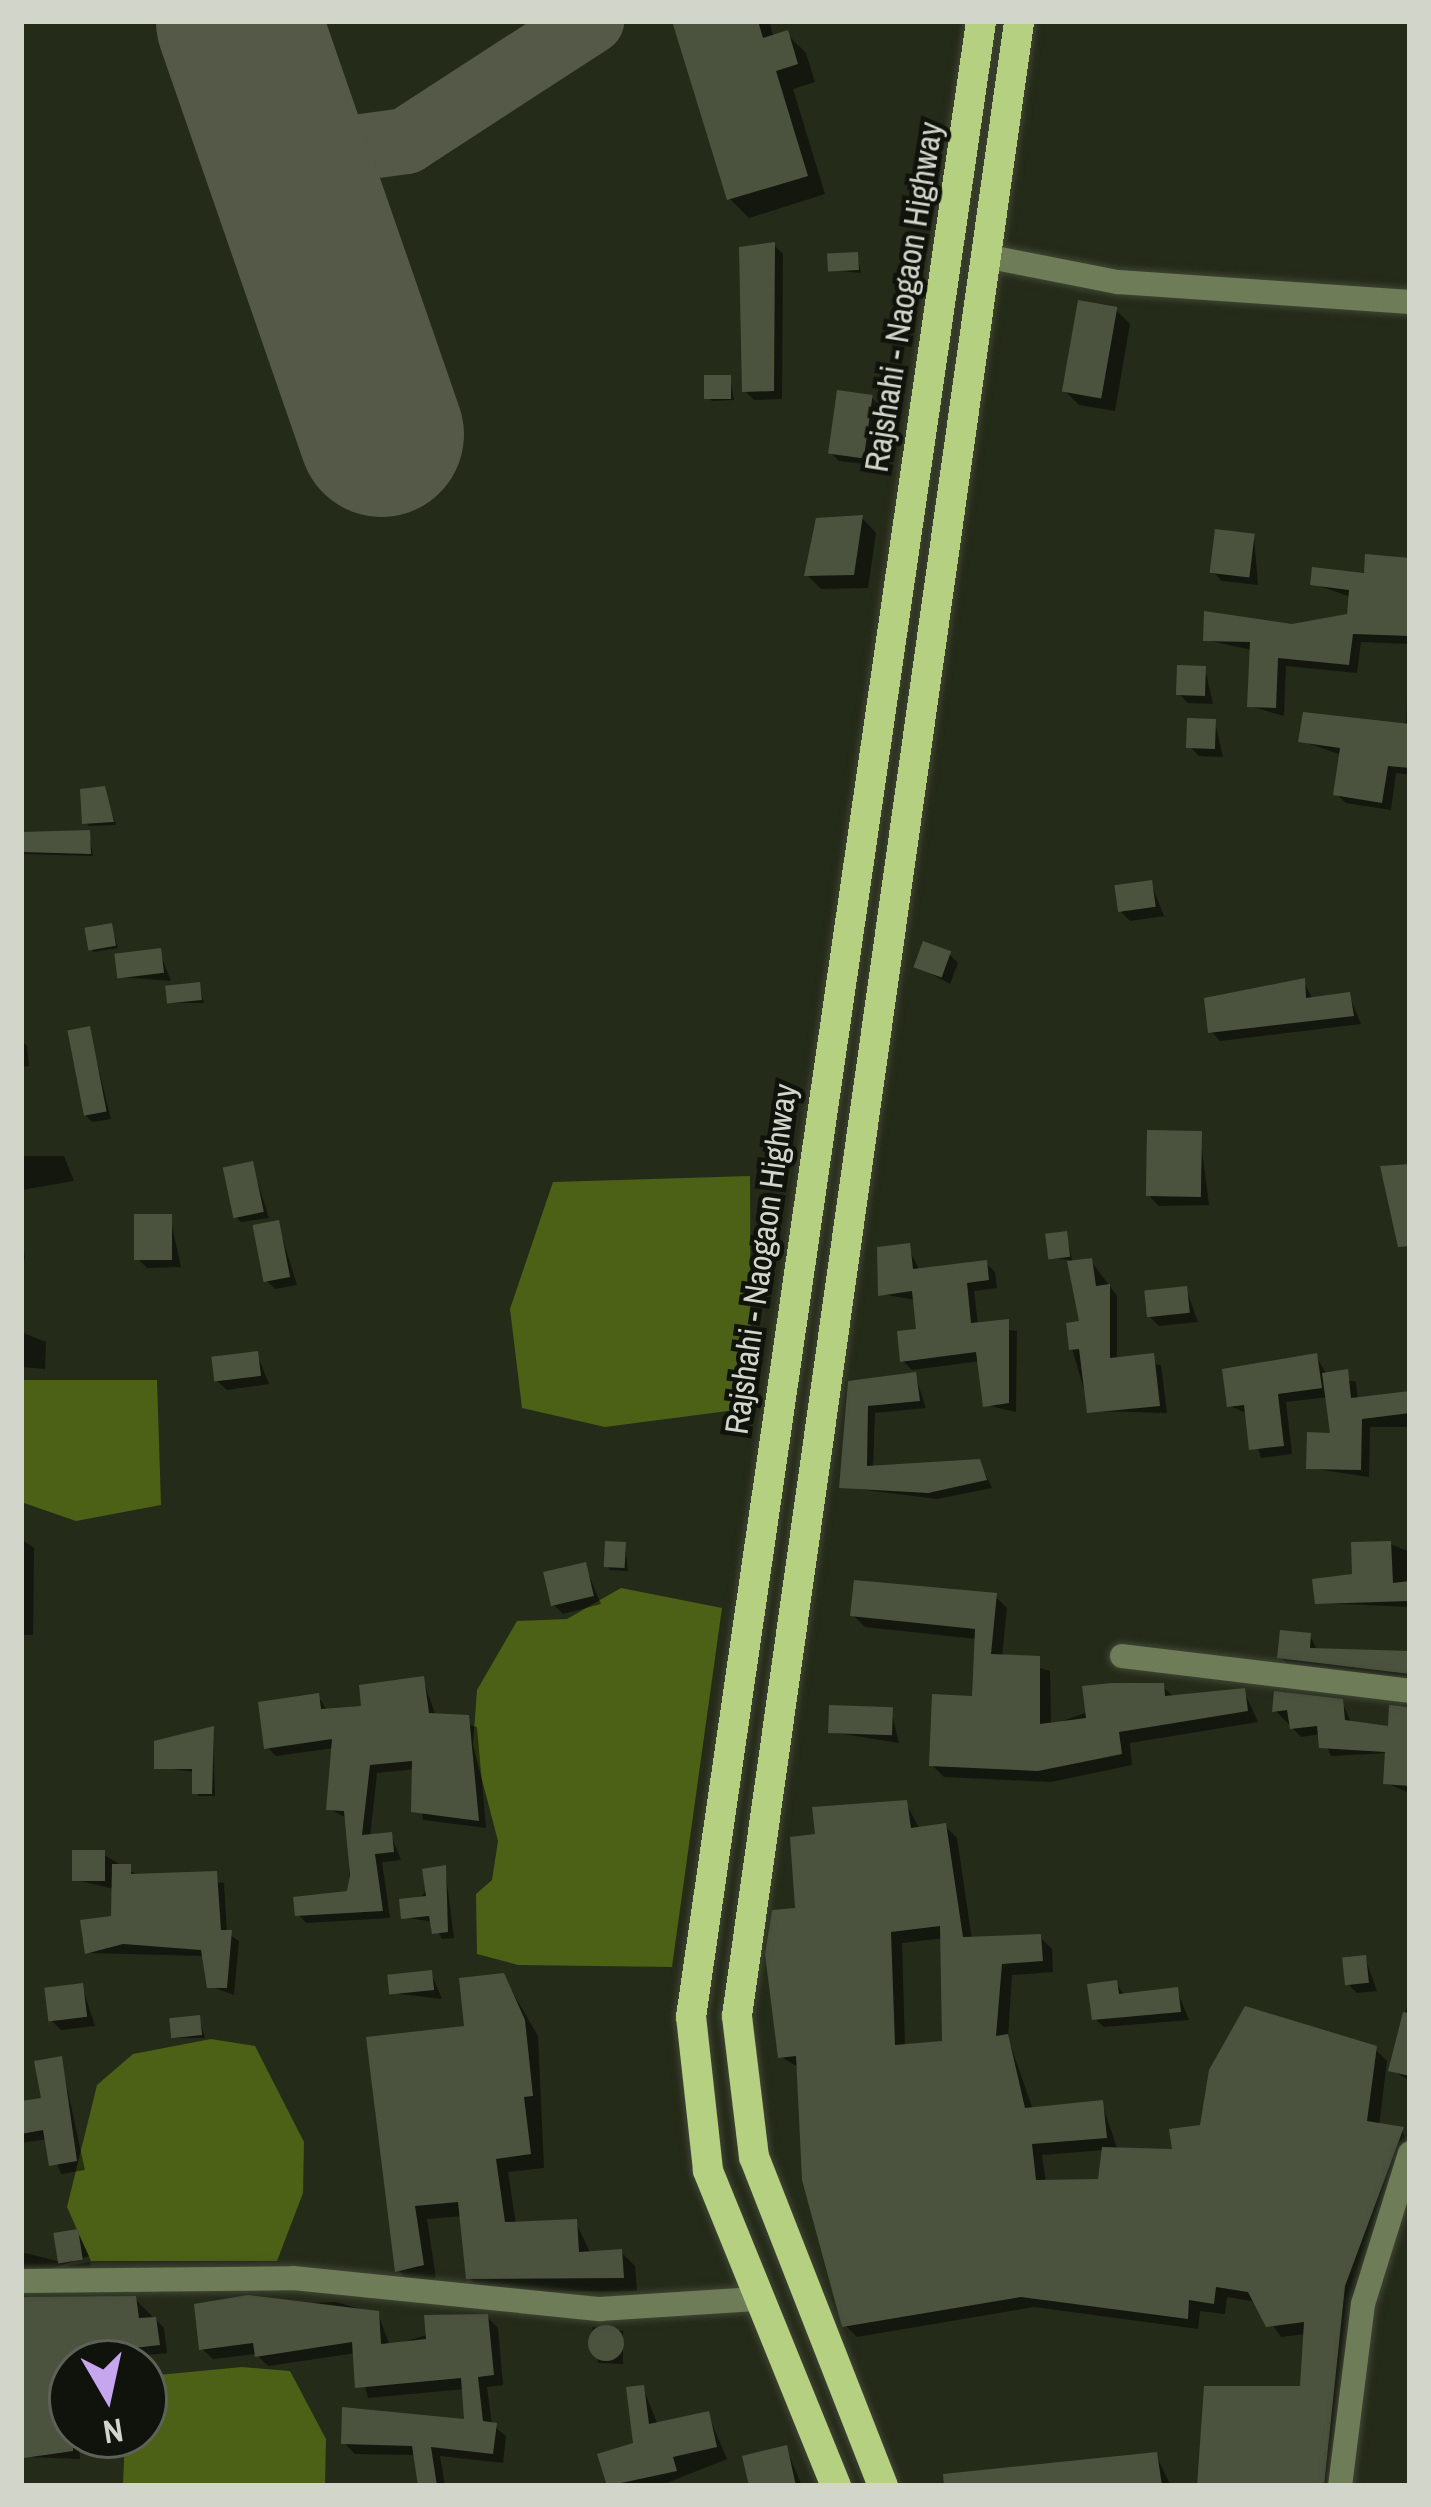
<!DOCTYPE html>
<html>
<head>
<meta charset="utf-8">
<style>
  body { margin:0 }
  #map { position:relative; width:1431px; height:2507px; overflow:hidden; background:#252b19; font-family:"Archivo Narrow",sans-serif }
  div>[style] { position:absolute }
  [style*='--x'] { left:calc(var(--x)*1px); top:calc(var(--y)*1px); width:calc(var(--w)*1px); rotate:calc(var(--a)*1deg) }
  .water>* { inset:0; background:#4c6016 }
  .shadow>* { inset:0; background:#0007 }
  .taxiway>* { height:66px; margin:-33px; padding:0 33px; transform-origin:33px; border-radius:33px; background:#545948 }
  .runway>* { height:165px; margin:-82.5px; padding:0 82.5px; transform-origin:82.5px; border-radius:82.5px; background:#545948 }
  .building>* { inset:0; background:#4b533f; transform-origin:0 0 }
  .round { border-radius:50% }
  .roads { filter:drop-shadow(0 0 3px #414635) drop-shadow(0 0 3px #414635) }
  .minor>* { height:24px; margin:-12px; padding:0 12px; transform-origin:12px; border-radius:12px; background:#6e7c57 }
  .primary>* { height:30px; margin:-15px; padding:0 15px; transform-origin:15px; border-radius:15px; background:#b5d081 }
  span { translate:-50% -50%; white-space:nowrap; text-align:center; line-height:1.15; -webkit-text-stroke:9px #10130b; paint-order:stroke }
  .street-label { font-size:33px; color:#d1d5ca }
  .frame { position:absolute; inset:0; border:24px solid #d1d5ca; pointer-events:none }
  .north { position:absolute; left:48px; top:2339px; width:120px; height:120px; box-sizing:border-box; background:#10130b; border:3px solid #5d6157; border-radius:50%; rotate:171deg; font-size:33px; font-weight:700; line-height:48px; text-align:center; color:#d1d5ca }
  .north::after { content:''; display:block; margin:auto; width:42px; height:54px; background:#c7a6f0; clip-path:polygon(50% 0,100% 100%,50% 72%,0 100%) }
</style>
</head>
<body>
<div id="map">
  <div class="water">
    <i style="clip-path:polygon(750px 1176px,751px 1408px,605px 1427px,522px 1408px,510px 1309px,553px 1182px)"></i>
    <i style="clip-path:polygon(21px 1380px,157px 1380px,161px 1505px,76px 1521px,21px 1502px)"></i>
    <i style="clip-path:polygon(621px 1588px,722px 1608px,672px 1967px,518px 1965px,477px 1954px,476px 1894px,492px 1880px,498px 1841px,473px 1745px,477px 1690px,517px 1621px,567px 1619px)"></i>
    <i style="clip-path:polygon(211px 2039px,255px 2046px,304px 2142px,303px 2193px,277px 2261px,91px 2261px,67px 2207px,97px 2085px,133px 2054px)"></i>
    <i style="clip-path:polygon(242px 2367px,290px 2371px,326px 2439px,325px 2486px,123px 2486px,125px 2435px,144px 2435px,144px 2387px,158px 2375px)"></i>
  </div>
  <div class="shadow">
    <i style="clip-path:polygon(675px 21px,769px 21px,774px 38px,787px 34px,806px 53px,815px 82px,793px 89px,825px 194px,749px 218px,730px 199px)"></i>
    <i style="clip-path:polygon(774px 245px,783px 254px,782px 399px,754px 400px,745px 391px)"></i>
    <i style="clip-path:polygon(857px 255px,861px 273px,831px 270px)"></i>
    <i style="clip-path:polygon(1115px 309px,1130px 324px,1115px 411px,1079px 405px,1065px 391px)"></i>
    <i style="clip-path:polygon(730px 378px,734px 400px,712px 401px,708px 397px)"></i>
    <i style="clip-path:polygon(872px 398px,881px 407px,874px 465px,839px 461px,830px 452px)"></i>
    <i style="clip-path:polygon(862px 518px,876px 533px,868px 588px,821px 589px,807px 575px)"></i>
    <i style="clip-path:polygon(1254px 537px,1258px 585px,1222px 581px,1213px 572px)"></i>
    <i style="clip-path:polygon(1410px 561px,1410px 775px,1396px 773px,1391px 810px,1346px 803px,1336px 794px,1342px 755px,1301px 741px,1406px 727px,1409px 644px,1361px 642px,1357px 673px,1286px 666px,1284px 716px,1250px 706px,1252px 650px,1206px 640px,1350px 617px,1351px 597px,1313px 584px)"></i>
    <i style="clip-path:polygon(1205px 669px,1213px 704px,1188px 703px,1179px 694px)"></i>
    <i style="clip-path:polygon(1215px 722px,1223px 757px,1199px 756px,1190px 747px)"></i>
    <i style="clip-path:polygon(104px 790px,116px 825px,89px 826px,85px 822px)"></i>
    <i style="clip-path:polygon(21px 835px,89px 833px,93px 856px,22px 854px)"></i>
    <i style="clip-path:polygon(1151px 883px,1164px 916px,1130px 921px,1121px 912px)"></i>
    <i style="clip-path:polygon(111px 926px,118px 948px,94px 952px,90px 948px)"></i>
    <i style="clip-path:polygon(159px 951px,171px 981px,120px 977px)"></i>
    <i style="clip-path:polygon(949px 954px,958px 963px,950px 984px,917px 966px)"></i>
    <i style="clip-path:polygon(1304px 982px,1313px 1000px,1349px 995px,1361px 1024px,1220px 1041px,1211px 1031px)"></i>
    <i style="clip-path:polygon(199px 985px,204px 1003px,170px 1003px)"></i>
    <i style="clip-path:polygon(89px 1030px,111px 1119px,92px 1122px,85px 1115px)"></i>
    <i style="clip-path:polygon(21px 1040px,27px 1046px,29px 1066px,21px 1067px)"></i>
    <i style="clip-path:polygon(1200px 1134px,1209px 1205px,1159px 1206px,1150px 1197px)"></i>
    <i style="clip-path:polygon(21px 1156px,64px 1156px,74px 1181px,21px 1190px)"></i>
    <i style="clip-path:polygon(252px 1164px,269px 1218px,241px 1222px,234px 1215px)"></i>
    <i style="clip-path:polygon(170px 1217px,181px 1267px,147px 1268px,138px 1259px)"></i>
    <i style="clip-path:polygon(278px 1224px,297px 1285px,275px 1289px,266px 1280px)"></i>
    <i style="clip-path:polygon(21px 1231px,25px 1259px,21px 1260px)"></i>
    <i style="clip-path:polygon(1066px 1234px,1073px 1264px,1091px 1261px,1117px 1296px,1117px 1360px,1161px 1365px,1167px 1413px,1090px 1411px,1072px 1348px,1083px 1324px,1069px 1260px,1051px 1258px)"></i>
    <i style="clip-path:polygon(908px 1247px,920px 1271px,986px 1263px,995px 1272px,997px 1288px,974px 1291px,978px 1325px,1017px 1331px,1016px 1412px,986px 1405px,980px 1361px,912px 1370px,903px 1361px,920px 1331px,916px 1300px,881px 1294px)"></i>
    <i style="clip-path:polygon(1186px 1289px,1198px 1322px,1159px 1326px,1150px 1317px)"></i>
    <i style="clip-path:polygon(21px 1332px,46px 1342px,45px 1369px,21px 1367px)"></i>
    <i style="clip-path:polygon(257px 1354px,269px 1384px,227px 1390px,217px 1381px)"></i>
    <i style="clip-path:polygon(1316px 1356px,1327px 1375px,1356px 1382px,1358px 1400px,1410px 1391px,1410px 1427px,1370px 1427px,1369px 1477px,1309px 1468px,1334px 1436px,1328px 1397px,1286px 1402px,1292px 1454px,1261px 1458px,1248px 1414px,1230px 1406px)"></i>
    <i style="clip-path:polygon(915px 1375px,926px 1408px,875px 1413px,873px 1468px,979px 1462px,992px 1488px,937px 1499px,842px 1487px,851px 1384px)"></i>
    <i style="clip-path:polygon(21px 1539px,34px 1548px,33px 1635px,21px 1635px)"></i>
    <i style="clip-path:polygon(1390px 1544px,1410px 1552px,1410px 1607px,1318px 1603px)"></i>
    <i style="clip-path:polygon(625px 1545px,628px 1571px,610px 1570px,607px 1566px)"></i>
    <i style="clip-path:polygon(585px 1566px,601px 1604px,563px 1614px,554px 1605px)"></i>
    <i style="clip-path:polygon(995px 1596px,1007px 1608px,1002px 1657px,1050px 1671px,1051px 1725px,1162px 1686px,1175px 1698px,1244px 1691px,1258px 1722px,1130px 1743px,1132px 1765px,1051px 1782px,944px 1777px,932px 1765px,975px 1699px,977px 1639px,865px 1627px,853px 1615px)"></i>
    <i style="clip-path:polygon(1310px 1636px,1318px 1651px,1410px 1655px,1410px 1683px,1290px 1666px,1280px 1657px)"></i>
    <i style="clip-path:polygon(423px 1680px,436px 1716px,477px 1727px,486px 1828px,423px 1820px,415px 1769px,377px 1773px,370px 1837px,391px 1835px,401px 1860px,382px 1862px,390px 1918px,306px 1923px,298px 1914px,350px 1893px,347px 1818px,329px 1809px,334px 1748px,276px 1756px,267px 1747px,318px 1696px,328px 1712px,364px 1708px)"></i>
    <i style="clip-path:polygon(1342px 1702px,1352px 1724px,1390px 1730px,1392px 1708px,1410px 1705px,1410px 1793px,1386px 1783px,1388px 1753px,1331px 1756px,1321px 1734px,1301px 1737px,1276px 1711px)"></i>
    <i style="clip-path:polygon(891px 1710px,899px 1743px,831px 1732px)"></i>
    <i style="clip-path:polygon(213px 1729px,215px 1796px,198px 1796px,195px 1772px,157px 1767px)"></i>
    <i style="clip-path:polygon(evenodd,906px 1803px,920px 1830px,945px 1826px,957px 1838px,972px 1940px,1040px 1937px,1052px 1949px,1053px 1972px,1012px 1975px,1008px 2038px,1033px 2110px,1102px 2103px,1118px 2151px,1175px 2152px,1203px 2128px,1375px 2049px,1387px 2061px,1379px 2126px,1402px 2130px,1410px 2152px,1356px 2299px,1341px 2486px,1202px 2486px,1302px 2389px,1306px 2334px,1281px 2337px,1257px 2302px,1227px 2297px,1225px 2314px,1200px 2311px,1198px 2329px,1034px 2307px,857px 2337px,845px 2325px,800px 2068px,781px 2057px,819px 1837px,906px 1803px,944px 1938px,945px 2044px,905px 2047px,902px 1943px,944px 1938px,906px 1803px,1104px 2150px,1101px 2182px,1046px 2183px,1042px 2155px,1104px 2150px)"></i>
    <i style="clip-path:polygon(103px 1854px,140px 1877px,224px 1883px,227px 1933px,239px 1941px,234px 1995px,209px 1986px,205px 1956px,87px 1953px,114px 1919px,114px 1889px,76px 1880px)"></i>
    <i style="clip-path:polygon(445px 1868px,454px 1938px,442px 1939px,433px 1922px,404px 1917px)"></i>
    <i style="clip-path:polygon(1365px 1958px,1377px 1991px,1357px 1993px,1348px 1984px)"></i>
    <i style="clip-path:polygon(431px 1973px,442px 1999px,392px 1993px)"></i>
    <i style="clip-path:polygon(503px 1976px,538px 2036px,544px 2168px,508px 2172px,516px 2225px,576px 2223px,591px 2254px,621px 2252px,635px 2266px,637px 2291px,483px 2292px,469px 2278px,463px 2216px,427px 2219px,436px 2278px,412px 2284px,398px 2270px,369px 2040px,467px 2029px)"></i>
    <i style="clip-path:polygon(1116px 1983px,1125px 1996px,1177px 1990px,1189px 2020px,1104px 2027px,1094px 2018px)"></i>
    <i style="clip-path:polygon(82px 1986px,95px 2026px,61px 2030px,52px 2021px)"></i>
    <i style="clip-path:polygon(1410px 1994px,1410px 2081px,1392px 2070px)"></i>
    <i style="clip-path:polygon(199px 2018px,205px 2038px,174px 2038px)"></i>
    <i style="clip-path:polygon(61px 2060px,85px 2170px,61px 2174px,48px 2139px,21px 2143px,21px 2104px,44px 2101px)"></i>
    <i style="clip-path:polygon(77px 2232px,89px 2256px,21px 2279px,21px 2252px,61px 2262px)"></i>
    <i style="clip-path:polygon(90px 2262px,91px 2268px,64px 2266px)"></i>
    <i style="clip-path:polygon(21px 2298px,135px 2299px,164px 2328px,167px 2353px,72px 2363px,80px 2459px,27px 2457px)"></i>
    <i style="clip-path:polygon(336px 2302px,378px 2314px,390px 2346px,487px 2317px,498px 2328px,503px 2385px,487px 2387px,492px 2425px,506px 2436px,503px 2463px,440px 2456px,445px 2486px,421px 2486px,417px 2455px,355px 2454px,344px 2443px,468px 2423px,465px 2389px,368px 2398px,356px 2353px,268px 2366px,256px 2354px,213px 2359px,202px 2349px,197px 2307px)"></i>
    <i style="clip-path:polygon(592px 2327px,623px 2331px,623px 2364px,598px 2363px)"></i>
    <i style="clip-path:polygon(643px 2388px,658px 2425px,708px 2414px,727px 2459px,659px 2486px,610px 2486px,601px 2456px,636px 2445px)"></i>
    <i style="clip-path:polygon(786px 2448px,802px 2486px,752px 2486px)"></i>
    <i style="clip-path:polygon(1156px 2455px,1171px 2486px,951px 2486px)"></i>
  </div>
  <div class="taxiway">
    <i style="--x:277;--y:136;--w:51;--a:18.4"></i>
    <i style="--x:325;--y:152;--w:82;--a:-7.7"></i>
    <i style="--x:406;--y:141;--w:221;--a:-33"></i>
  </div>
  <div class="runway">
    <i style="--x:238;--y:21;--w:437;--a:70.9"></i>
  </div>
  <div class="building">
    <i style="clip-path:polygon(672px 21px,758px 21px,763px 38px,788px 30px,798px 64px,776px 71px,808px 176px,727px 200px)"></i>
    <i style="clip-path:polygon(775px 242px,774px 391px,742px 392px,739px 247px)"></i>
    <i style="left:858px;top:252px;width:18px;height:31px;rotate:87deg"></i>
    <i style="left:1078px;top:300px;width:40px;height:93px;rotate:10deg"></i>
    <i style="left:704px;top:375px;width:27px;height:24px"></i>
    <i style="left:837px;top:390px;width:36px;height:64px;rotate:8deg"></i>
    <i style="clip-path:polygon(863px 515px,854px 575px,804px 576px,816px 518px)"></i>
    <i style="left:1215px;top:529px;width:40px;height:44px;rotate:7deg"></i>
    <i style="clip-path:polygon(1365px 554px,1410px 558px,1410px 636px,1353px 634px,1349px 665px,1278px 658px,1276px 708px,1247px 707px,1250px 642px,1203px 641px,1204px 611px,1292px 624px,1347px 614px,1349px 590px,1310px 585px,1312px 567px,1364px 573px)"></i>
    <i style="left:1177px;top:665px;width:29px;height:30px;rotate:2deg"></i>
    <i style="clip-path:polygon(1303px 712px,1410px 724px,1410px 768px,1388px 766px,1382px 803px,1333px 795px,1340px 748px,1298px 742px)"></i>
    <i style="left:1187px;top:718px;width:29px;height:30px;rotate:2deg"></i>
    <i style="clip-path:polygon(105px 786px,114px 822px,82px 824px,80px 789px)"></i>
    <i style="clip-path:polygon(90px 830px,91px 854px,21px 852px,21px 832px)"></i>
    <i style="left:1152px;top:880px;width:27px;height:38px;rotate:82deg"></i>
    <i style="left:112px;top:923px;width:23px;height:28px;rotate:80deg"></i>
    <i style="left:923px;top:941px;width:30px;height:28px;rotate:20deg"></i>
    <i style="left:161px;top:948px;width:25px;height:47px;rotate:83deg"></i>
    <i style="clip-path:polygon(1305px 978px,1306px 998px,1350px 992px,1354px 1016px,1208px 1033px,1204px 998px)"></i>
    <i style="left:200px;top:982px;width:18px;height:35px;rotate:84deg"></i>
    <i style="left:90px;top:1026px;width:87px;height:23px;rotate:79deg"></i>
    <i style="left:1202px;top:1131px;width:66px;height:55px;rotate:91deg"></i>
    <i style="left:253px;top:1161px;width:52px;height:31px;rotate:78deg"></i>
    <i style="clip-path:polygon(1410px 1164px,1410px 1246px,1398px 1247px,1380px 1166px)"></i>
    <i style="left:134px;top:1214px;width:38px;height:46px"></i>
    <i style="left:279px;top:1220px;width:58px;height:27px;rotate:79deg"></i>
    <i style="left:1067px;top:1231px;width:26px;height:22px;rotate:83deg"></i>
    <i style="clip-path:polygon(910px 1243px,913px 1269px,987px 1260px,989px 1280px,967px 1283px,971px 1323px,1009px 1319px,1009px 1403px,983px 1407px,976px 1352px,900px 1362px,897px 1331px,916px 1329px,912px 1291px,878px 1296px,877px 1247px)"></i>
    <i style="clip-path:polygon(1092px 1258px,1096px 1286px,1110px 1284px,1110px 1358px,1154px 1353px,1160px 1406px,1087px 1413px,1079px 1349px,1069px 1350px,1066px 1323px,1079px 1321px,1067px 1261px)"></i>
    <i style="left:1187px;top:1286px;width:27px;height:43px;rotate:84deg"></i>
    <i style="left:258px;top:1351px;width:25px;height:47px;rotate:83deg"></i>
    <i style="clip-path:polygon(1317px 1353px,1322px 1388px,1278px 1394px,1284px 1446px,1249px 1450px,1244px 1405px,1227px 1407px,1222px 1369px)"></i>
    <i style="clip-path:polygon(1348px 1369px,1351px 1398px,1410px 1391px,1410px 1413px,1362px 1419px,1361px 1470px,1306px 1469px,1307px 1432px,1330px 1433px,1322px 1373px)"></i>
    <i style="clip-path:polygon(916px 1372px,920px 1401px,868px 1406px,867px 1466px,980px 1459px,987px 1480px,928px 1493px,839px 1488px,848px 1381px)"></i>
    <i style="left:605px;top:1541px;width:21px;height:26px;rotate:3deg"></i>
    <i style="clip-path:polygon(1391px 1541px,1393px 1583px,1410px 1581px,1410px 1601px,1315px 1604px,1312px 1579px,1352px 1574px,1351px 1542px)"></i>
    <i style="left:586px;top:1562px;width:35px;height:44px;rotate:77deg"></i>
    <i style="clip-path:polygon(854px 1580px,997px 1593px,991px 1654px,1040px 1656px,1040px 1724px,1086px 1718px,1082px 1686px,1112px 1683px,1164px 1683px,1165px 1696px,1245px 1688px,1248px 1711px,1119px 1732px,1122px 1754px,1038px 1771px,929px 1766px,932px 1694px,972px 1696px,975px 1629px,850px 1616px)"></i>
    <i style="clip-path:polygon(1280px 1630px,1311px 1633px,1310px 1648px,1410px 1651px,1410px 1674px,1277px 1658px)"></i>
    <i style="clip-path:polygon(424px 1676px,429px 1713px,469px 1715px,479px 1821px,411px 1812px,412px 1761px,370px 1765px,362px 1835px,392px 1832px,394px 1852px,375px 1854px,383px 1911px,295px 1916px,293px 1897px,347px 1891px,350px 1875px,344px 1811px,326px 1810px,332px 1739px,264px 1749px,258px 1702px,319px 1693px,321px 1709px,361px 1706px,359px 1685px)"></i>
    <i style="clip-path:polygon(1274px 1691px,1343px 1699px,1345px 1720px,1388px 1726px,1389px 1705px,1410px 1707px,1410px 1786px,1383px 1784px,1385px 1752px,1319px 1748px,1317px 1726px,1290px 1729px,1287px 1710px,1272px 1712px)"></i>
    <i style="left:829px;top:1705px;width:64px;height:28px;rotate:2deg"></i>
    <i style="clip-path:polygon(214px 1726px,212px 1794px,192px 1794px,192px 1769px,154px 1769px,154px 1741px)"></i>
    <i style="clip-path:polygon(evenodd,907px 1800px,911px 1828px,946px 1823px,963px 1937px,1041px 1934px,1043px 1961px,1002px 1964px,996px 2036px,1008px 2034px,1025px 2108px,1103px 2100px,1107px 2138px,1032px 2144px,1036px 2180px,1098px 2179px,1102px 2147px,1172px 2149px,1169px 2129px,1200px 2125px,1209px 2070px,1245px 2006px,1377px 2046px,1367px 2121px,1404px 2127px,1345px 2286px,1324px 2486px,1197px 2486px,1204px 2386px,1300px 2386px,1304px 2322px,1266px 2327px,1248px 2292px,1216px 2287px,1214px 2304px,1189px 2300px,1188px 2319px,1021px 2297px,842px 2327px,802px 2180px,796px 2056px,778px 2058px,765px 1954px,772px 1910px,795px 1908px,790px 1837px,815px 1834px,812px 1807px,907px 1800px,940px 1926px,942px 2041px,895px 2045px,891px 1932px,940px 1926px)"></i>
    <i style="left:105px;top:1850px;width:31px;height:33px;rotate:90deg"></i>
    <i style="clip-path:polygon(112px 1864px,131px 1864px,131px 1874px,217px 1871px,221px 1930px,232px 1930px,227px 1988px,207px 1988px,201px 1950px,123px 1944px,85px 1954px,80px 1920px,111px 1916px)"></i>
    <i style="clip-path:polygon(446px 1865px,448px 1932px,432px 1934px,429px 1916px,401px 1919px,399px 1899px,426px 1896px,422px 1869px)"></i>
    <i style="left:1366px;top:1955px;width:28px;height:24px;rotate:84deg"></i>
    <i style="left:432px;top:1970px;width:20px;height:45px;rotate:84deg"></i>
    <i style="clip-path:polygon(504px 1973px,525px 2020px,533px 2096px,524px 2097px,531px 2154px,496px 2159px,505px 2222px,577px 2219px,579px 2252px,622px 2249px,624px 2278px,466px 2279px,458px 2202px,415px 2206px,424px 2265px,395px 2272px,366px 2037px,464px 2026px,459px 1978px)"></i>
    <i style="clip-path:polygon(1117px 1980px,1119px 1994px,1178px 1987px,1181px 2012px,1092px 2020px,1087px 1984px)"></i>
    <i style="left:83px;top:1983px;width:34px;height:39px;rotate:83deg"></i>
    <i style="clip-path:polygon(1403px 2012px,1410px 2013px,1410px 2076px,1388px 2071px)"></i>
    <i style="left:200px;top:2015px;width:20px;height:31px;rotate:84deg"></i>
    <i style="clip-path:polygon(62px 2056px,77px 2161px,49px 2166px,43px 2130px,21px 2134px,21px 2101px,41px 2098px,34px 2061px)"></i>
    <i style="left:78px;top:2229px;width:31px;height:25px;rotate:81deg"></i>
    <i style="clip-path:polygon(248px 2295px,379px 2311px,381px 2344px,426px 2339px,424px 2315px,488px 2314px,494px 2375px,478px 2377px,483px 2421px,497px 2423px,493px 2454px,431px 2447px,437px 2486px,418px 2486px,412px 2446px,341px 2444px,342px 2407px,464px 2419px,461px 2378px,355px 2388px,352px 2342px,255px 2357px,253px 2343px,199px 2350px,194px 2304px)"></i>
    <i style="clip-path:polygon(136px 2296px,139px 2318px,156px 2317px,160px 2345px,72px 2355px,73px 2451px,24px 2458px,21px 2297px)"></i>
    <i class="round" style="left:588px;top:2325px;width:36px;height:36px"></i>
    <i style="clip-path:polygon(644px 2385px,649px 2424px,709px 2411px,717px 2447px,673px 2457px,677px 2471px,607px 2486px,597px 2454px,633px 2443px,626px 2387px)"></i>
    <i style="clip-path:polygon(787px 2445px,796px 2486px,749px 2486px,742px 2456px)"></i>
    <i style="clip-path:polygon(1157px 2452px,1162px 2486px,944px 2486px,943px 2474px)"></i>
  </div>
  <div class="roads">
    <div class="minor">
      <i style="--x:985;--y:256;--w:136;--a:11.1"></i>
      <i style="--x:1118;--y:282;--w:293;--a:3.9"></i>
      <i style="--x:1122;--y:1656;--w:290;--a:6.9"></i>
      <i style="--x:21;--y:2281;--w:272;--a:-0.6"></i>
      <i style="--x:293;--y:2278;--w:309;--a:5.8"></i>
      <i style="--x:600;--y:2309;--w:156;--a:-3.7"></i>
      <i style="--x:1340;--y:2486;--w:183;--a:-82.8"></i>
      <i style="--x:1363;--y:2304;--w:158;--a:-72.7"></i>
    </div>
    <div class="primary">
      <i style="--x:836;--y:2486;--w:341;--a:-112.1"></i>
      <i style="--x:708;--y:2170;--w:154;--a:-96.3"></i>
      <i style="--x:691;--y:2017;--w:2017;--a:-81.73"></i>
      <i style="--x:883;--y:2486;--w:353;--a:-111.4"></i>
      <i style="--x:754;--y:2157;--w:142;--a:-96.9"></i>
      <i style="--x:737;--y:2016;--w:2015;--a:-81.95"></i>
    </div>
  </div>
  <div class="street-label">
    <span style="left:904px;top:297px;rotate:-81deg">Rajshahi - Naogaon Highway</span>
    <span style="left:761px;top:1259px;rotate:-82deg">Rajshahi - Naogaon Highway</span>
  </div>
  <div class="frame"></div>
  <div class="north">N</div>
</div>
</body>
</html>
